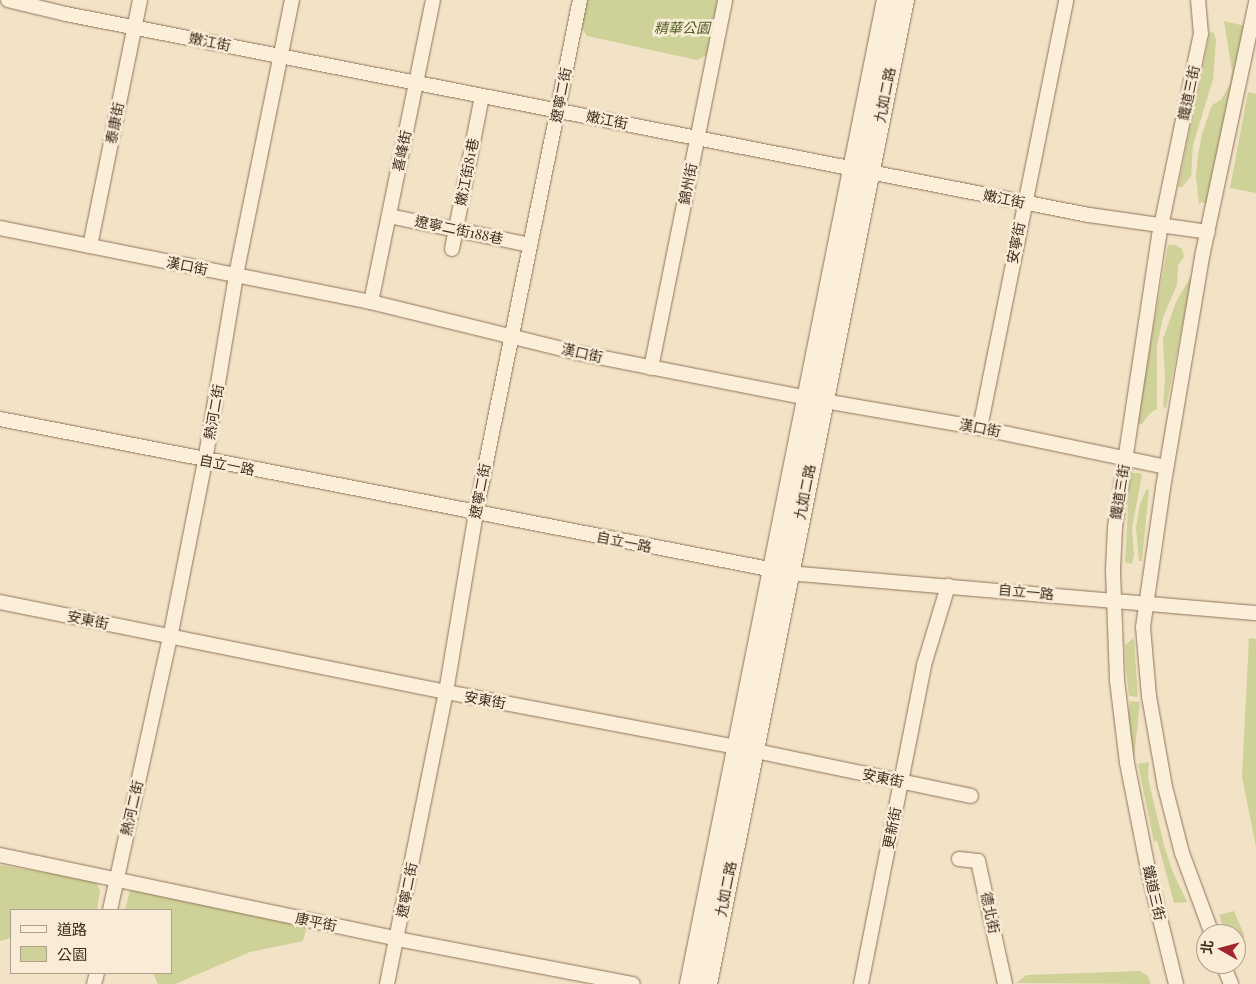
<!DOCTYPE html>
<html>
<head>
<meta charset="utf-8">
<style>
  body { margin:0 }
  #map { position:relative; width:1256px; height:984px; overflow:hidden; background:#f2e2c6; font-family:"Playfair Display","Noto Sans TC",serif }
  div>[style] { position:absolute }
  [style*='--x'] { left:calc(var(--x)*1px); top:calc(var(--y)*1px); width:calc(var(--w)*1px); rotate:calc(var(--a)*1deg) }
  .green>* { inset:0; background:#ced198; transform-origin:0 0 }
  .roads { filter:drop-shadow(0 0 1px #8f735a) drop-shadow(0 0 1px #8f735a) }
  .street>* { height:14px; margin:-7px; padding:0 7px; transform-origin:7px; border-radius:7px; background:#fbefda }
  .secondary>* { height:20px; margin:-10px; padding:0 10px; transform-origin:10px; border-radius:10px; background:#fbefda }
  span { translate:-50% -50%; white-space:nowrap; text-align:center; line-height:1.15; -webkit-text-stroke:5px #f8ecd6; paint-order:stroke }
  .park-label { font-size:14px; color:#515c24; font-style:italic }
  .street-label { font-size:14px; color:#3e2c1f }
  .legend { position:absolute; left:10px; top:909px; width:162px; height:65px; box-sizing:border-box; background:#f8ecd6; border:1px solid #ae9f8d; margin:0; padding:6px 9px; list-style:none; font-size:15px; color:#3e2c1f }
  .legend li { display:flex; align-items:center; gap:10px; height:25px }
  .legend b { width:25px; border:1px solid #ae9f8d }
  .north { position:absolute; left:1196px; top:924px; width:50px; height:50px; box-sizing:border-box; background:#f8ecd6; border:1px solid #ae9f8d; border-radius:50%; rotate:277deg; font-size:14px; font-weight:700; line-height:20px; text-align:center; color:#3e2c1f }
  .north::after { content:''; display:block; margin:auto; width:18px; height:22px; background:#a2252e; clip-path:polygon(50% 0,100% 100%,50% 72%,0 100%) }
</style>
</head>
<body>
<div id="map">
  <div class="green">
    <i style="clip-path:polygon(586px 0,719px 0,708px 54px,697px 60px,587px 36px,581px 26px)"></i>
    <i style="clip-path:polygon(1224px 21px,1245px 26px,1208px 205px,1201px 202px,1199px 204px,1196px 176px,1198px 155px,1202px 134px,1212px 105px,1221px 100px,1230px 84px,1232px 71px)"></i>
    <i style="clip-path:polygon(1210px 32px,1214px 33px,1216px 40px,1213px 79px,1193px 145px,1191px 176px,1182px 187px,1178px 187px)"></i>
    <i style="clip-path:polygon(1248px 92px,1256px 94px,1256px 193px,1230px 188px)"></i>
    <i style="clip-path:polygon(1168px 245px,1176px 245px,1182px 249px,1184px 257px,1178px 265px,1177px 285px,1163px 317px,1157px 346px,1157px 409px,1150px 413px,1142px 424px,1139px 424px,1137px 420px)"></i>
    <i style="clip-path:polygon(1193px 273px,1166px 408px,1163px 407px,1165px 379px,1163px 339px,1176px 302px)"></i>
    <i style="clip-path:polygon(1130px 473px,1139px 473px,1142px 475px,1132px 528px,1134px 555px,1132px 564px,1125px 562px)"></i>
    <i style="clip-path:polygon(1149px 489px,1142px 561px,1139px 561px,1136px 528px,1140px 504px,1146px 490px)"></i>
    <i style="clip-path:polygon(1134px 638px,1136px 670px,1138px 697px,1129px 696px,1126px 671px,1125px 645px)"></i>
    <i style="clip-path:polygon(1249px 638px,1256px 639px,1256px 847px,1242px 777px)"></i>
    <i style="left:1130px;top:701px;width:10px;height:59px;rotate:6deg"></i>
    <i style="clip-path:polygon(1149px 762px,1148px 778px,1164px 845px,1172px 870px,1187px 902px,1174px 903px,1157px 840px,1154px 842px,1138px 764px)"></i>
    <i style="clip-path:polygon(0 865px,96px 881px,100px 891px,97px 910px,11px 910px,11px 938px,0 941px)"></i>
    <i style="clip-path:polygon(131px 886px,307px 925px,303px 941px,250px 952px,175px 984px,158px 984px,153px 973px,171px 973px,171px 910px,125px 910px)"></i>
    <i style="clip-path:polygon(1234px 911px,1245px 937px,1236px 941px,1236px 934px,1226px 934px,1219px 915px)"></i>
    <i style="clip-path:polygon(1140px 971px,1148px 976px,1151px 984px,1016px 983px,1027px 975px)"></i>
  </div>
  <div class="roads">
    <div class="street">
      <i style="--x:8;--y:0;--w:60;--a:13.6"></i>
      <i style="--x:66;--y:14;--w:1043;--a:11.12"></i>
      <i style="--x:1089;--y:215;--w:120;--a:8.1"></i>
      <i style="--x:389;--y:216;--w:144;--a:11.6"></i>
      <i style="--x:0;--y:228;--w:378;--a:11.3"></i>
      <i style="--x:371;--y:302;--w:213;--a:13.8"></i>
      <i style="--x:578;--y:353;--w:233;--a:11.1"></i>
      <i style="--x:807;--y:398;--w:176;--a:9.8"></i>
      <i style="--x:980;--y:428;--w:190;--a:11.8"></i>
      <i style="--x:90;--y:246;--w:251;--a:-78.5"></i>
      <i style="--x:452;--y:249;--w:156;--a:-78.9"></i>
      <i style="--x:371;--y:302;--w:308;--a:-78.4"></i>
      <i style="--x:651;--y:368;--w:375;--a:-78.6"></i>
      <i style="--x:0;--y:419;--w:804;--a:11.04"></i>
      <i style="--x:789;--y:573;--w:469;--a:4.9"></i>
      <i style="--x:980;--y:428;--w:437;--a:-78.6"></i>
      <i style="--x:0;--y:602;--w:455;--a:11.4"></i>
      <i style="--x:446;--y:692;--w:296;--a:10.7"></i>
      <i style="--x:737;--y:747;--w:239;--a:11.8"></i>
      <i style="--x:0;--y:855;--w:406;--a:11.9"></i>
      <i style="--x:397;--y:939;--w:240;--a:10.8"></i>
      <i style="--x:959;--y:859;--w:19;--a:6"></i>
      <i style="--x:978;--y:861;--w:126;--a:77.6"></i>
      <i style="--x:110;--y:910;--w:279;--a:-77.6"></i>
      <i style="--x:170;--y:638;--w:180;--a:-78.8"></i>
      <i style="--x:205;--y:461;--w:189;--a:-80.5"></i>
      <i style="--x:236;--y:275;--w:281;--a:-78.5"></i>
      <i style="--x:1212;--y:934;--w:86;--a:-110.3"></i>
      <i style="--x:1182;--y:853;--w:68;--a:-104.4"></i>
      <i style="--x:1165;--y:787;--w:92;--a:-100"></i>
      <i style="--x:1149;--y:696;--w:69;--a:-95"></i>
      <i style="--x:1143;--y:627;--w:140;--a:-81.8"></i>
      <i style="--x:1163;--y:488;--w:239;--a:-80.4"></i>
      <i style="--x:1203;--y:252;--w:255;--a:-78"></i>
      <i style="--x:1223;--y:964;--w:22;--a:68"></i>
      <i style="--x:94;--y:984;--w:11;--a:-75"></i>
      <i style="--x:387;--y:984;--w:298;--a:-78.6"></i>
      <i style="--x:446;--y:692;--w:182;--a:-80.5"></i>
      <i style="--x:476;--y:512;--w:522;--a:-78.52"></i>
      <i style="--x:861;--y:984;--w:325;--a:-78.8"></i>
      <i style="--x:924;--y:665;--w:83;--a:-73.1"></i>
      <i style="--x:1176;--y:984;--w:113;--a:-103.8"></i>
      <i style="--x:1149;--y:874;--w:113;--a:-101.2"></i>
      <i style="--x:1127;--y:763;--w:84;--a:-96.9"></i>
      <i style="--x:1117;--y:680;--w:110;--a:-92.1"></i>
      <i style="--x:1113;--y:570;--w:43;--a:-87.3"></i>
      <i style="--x:1115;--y:527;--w:294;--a:-81.4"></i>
      <i style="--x:1159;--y:236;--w:206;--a:-78.3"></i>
      <i style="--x:1201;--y:34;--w:34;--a:-95"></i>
    </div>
    <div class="secondary">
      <i style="--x:690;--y:984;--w:1004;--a:-78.68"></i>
      <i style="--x:707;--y:984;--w:1004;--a:-78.68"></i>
    </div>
  </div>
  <div class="park-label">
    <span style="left:682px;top:28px">精華公園</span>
  </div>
  <div class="street-label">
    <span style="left:210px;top:42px;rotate:11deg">嫩江街</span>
    <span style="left:1189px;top:93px;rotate:-78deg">鐵道三街</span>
    <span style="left:561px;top:95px;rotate:-79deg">遼寧二街</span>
    <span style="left:885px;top:95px;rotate:-79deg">九如二路</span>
    <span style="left:607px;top:120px;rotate:11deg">嫩江街</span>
    <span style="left:115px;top:123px;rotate:-79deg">泰康街</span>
    <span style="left:402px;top:151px;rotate:-78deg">喜峰街</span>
    <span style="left:467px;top:172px;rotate:-79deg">嫩江街81巷</span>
    <span style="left:688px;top:184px;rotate:-79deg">錦州街</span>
    <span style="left:1004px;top:199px;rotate:11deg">嫩江街</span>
    <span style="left:459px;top:230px;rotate:12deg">遼寧二街188巷</span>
    <span style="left:1016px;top:243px;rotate:-79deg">安寧街</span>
    <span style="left:187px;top:266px;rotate:11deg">漢口街</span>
    <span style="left:582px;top:353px;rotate:13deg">漢口街</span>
    <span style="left:214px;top:412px;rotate:-80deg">熱河二街</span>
    <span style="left:980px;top:428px;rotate:11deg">漢口街</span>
    <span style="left:227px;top:465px;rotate:11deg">自立一路</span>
    <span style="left:480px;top:491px;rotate:-79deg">遼寧二街</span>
    <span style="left:805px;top:492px;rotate:-79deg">九如二路</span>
    <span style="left:1120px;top:492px;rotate:-81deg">鐵道三街</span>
    <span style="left:624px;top:542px;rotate:11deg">自立一路</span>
    <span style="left:1026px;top:592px;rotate:5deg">自立一路</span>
    <span style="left:88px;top:620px;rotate:12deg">安東街</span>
    <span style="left:485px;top:700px;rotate:10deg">安東街</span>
    <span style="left:883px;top:778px;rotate:12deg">安東街</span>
    <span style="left:132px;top:808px;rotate:-77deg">熱河二街</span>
    <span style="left:892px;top:828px;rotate:-79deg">更新街</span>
    <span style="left:726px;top:889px;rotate:-79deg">九如二路</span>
    <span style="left:407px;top:890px;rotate:-79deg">遼寧二街</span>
    <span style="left:1154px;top:893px;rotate:77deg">鐵道三街</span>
    <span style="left:990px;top:913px;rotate:78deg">德北街</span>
    <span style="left:316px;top:922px;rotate:12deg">康平街</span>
  </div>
  <ul class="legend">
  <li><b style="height:6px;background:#fbefda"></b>道路</li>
  <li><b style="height:14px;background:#ced198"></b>公園</li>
  </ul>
  <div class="north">北</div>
</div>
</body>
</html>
